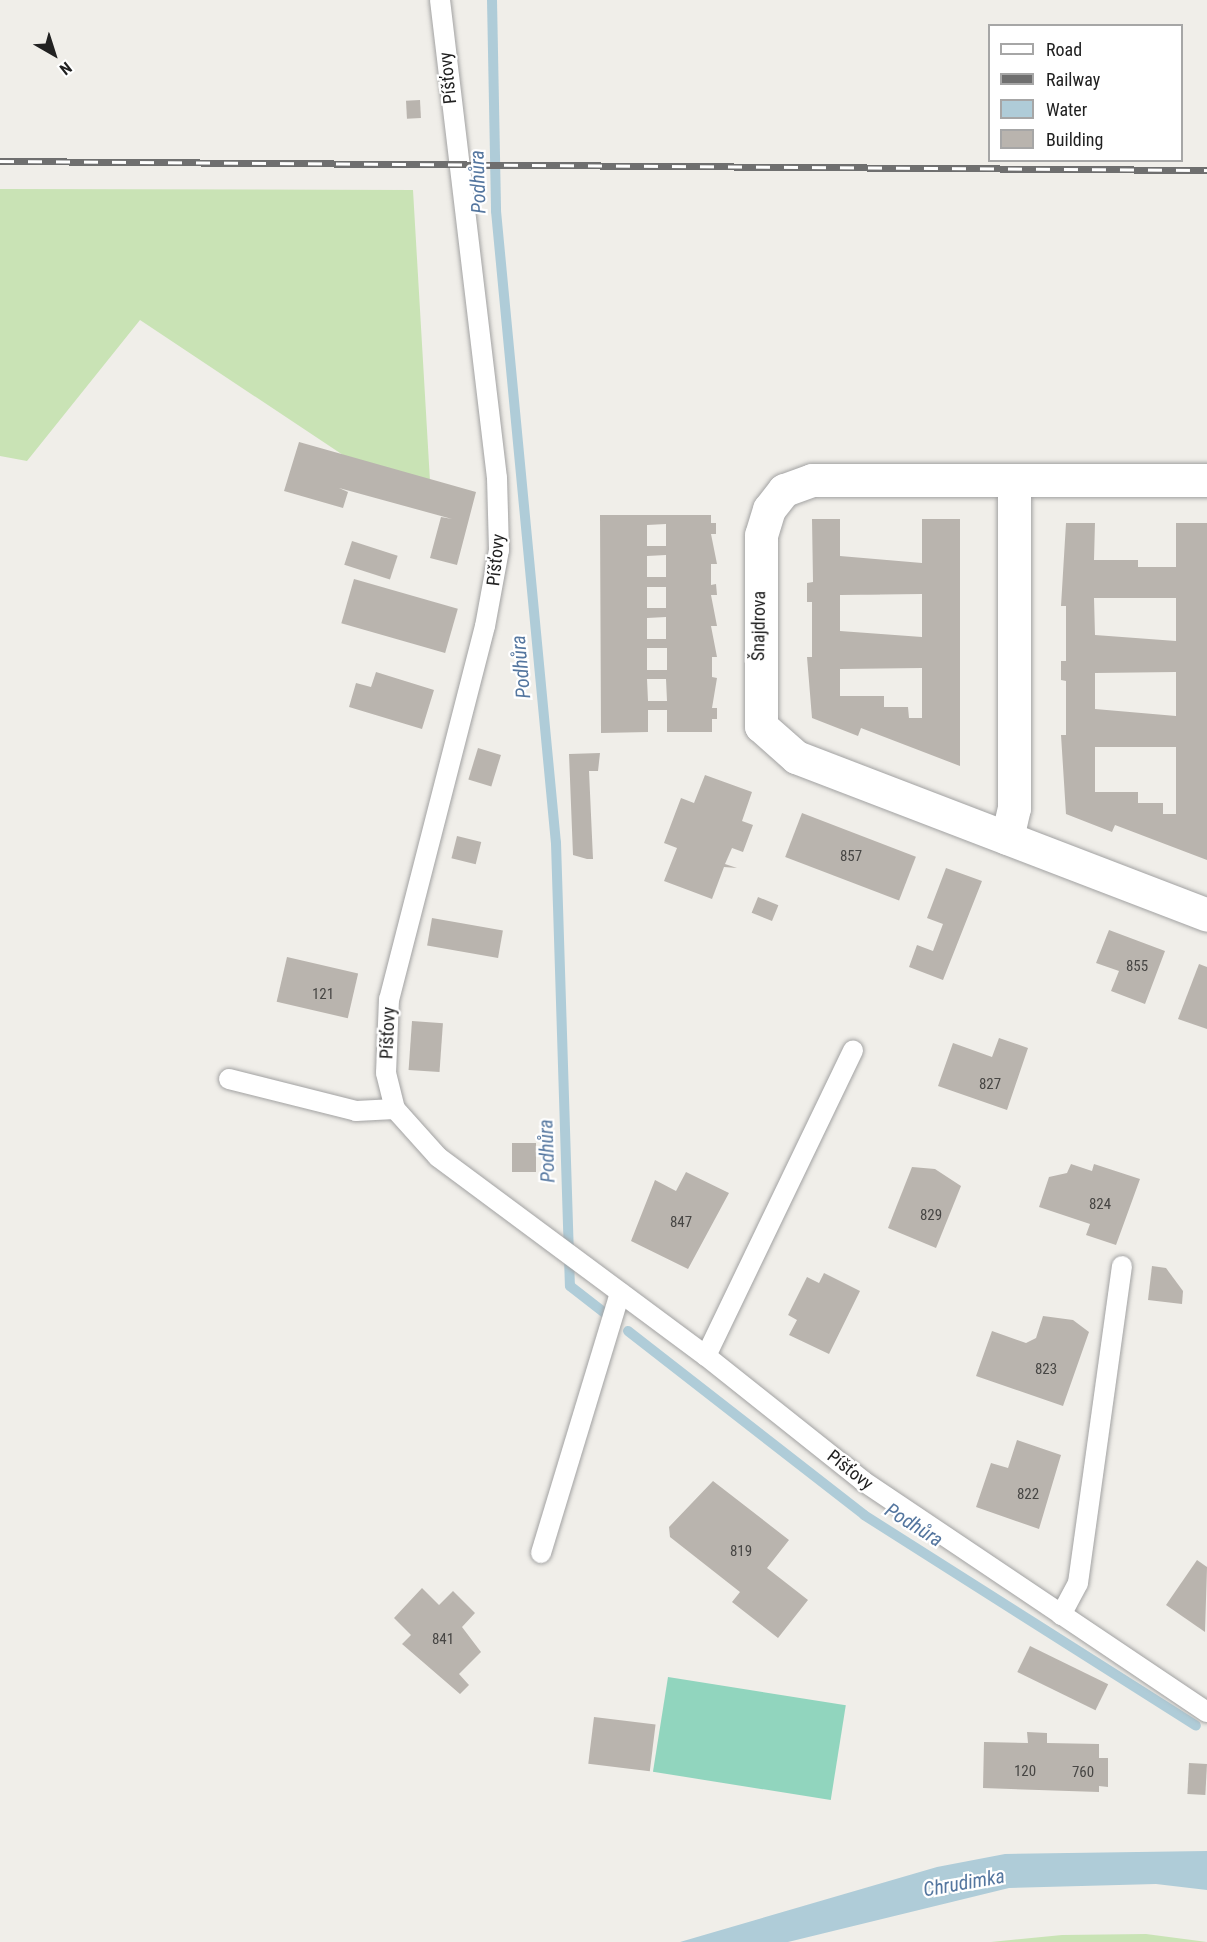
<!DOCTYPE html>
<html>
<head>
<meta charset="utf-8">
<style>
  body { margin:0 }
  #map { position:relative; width:1207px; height:1942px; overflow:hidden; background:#f0eee9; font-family:"Roboto Condensed",sans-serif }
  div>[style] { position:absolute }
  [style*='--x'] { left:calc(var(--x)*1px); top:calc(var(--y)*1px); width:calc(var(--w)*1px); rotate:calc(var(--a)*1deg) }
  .grass>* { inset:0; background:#c9e3b5 }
  .pitch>* { inset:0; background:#91d5be; transform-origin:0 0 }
  .water>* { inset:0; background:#afccd8 }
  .stream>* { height:10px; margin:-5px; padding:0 5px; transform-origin:5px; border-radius:5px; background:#afccd8 }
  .building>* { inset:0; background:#b9b4ae; transform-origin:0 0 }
  .roads { filter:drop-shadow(0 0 2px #a2a2a2) drop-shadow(0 0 2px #a2a2a2) }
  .service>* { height:20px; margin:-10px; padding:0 10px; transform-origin:10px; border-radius:10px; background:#fff }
  .minor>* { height:33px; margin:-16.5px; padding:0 16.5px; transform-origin:16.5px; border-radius:16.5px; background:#fff }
  .rail>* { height:7px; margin-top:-3.5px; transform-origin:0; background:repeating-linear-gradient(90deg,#fff 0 14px,#6f6f6f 0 28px); box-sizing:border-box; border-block:2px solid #6f6f6f }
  span { translate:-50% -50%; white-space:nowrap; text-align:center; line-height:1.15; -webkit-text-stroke:4.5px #fff; paint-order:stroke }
  .number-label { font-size:15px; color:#474644 }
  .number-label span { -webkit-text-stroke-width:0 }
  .street-label { font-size:18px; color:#212121 }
  .water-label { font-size:20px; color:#54769f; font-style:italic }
  .legend { position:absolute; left:988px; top:24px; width:195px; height:138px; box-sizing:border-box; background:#fff; border:2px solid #a6a6a6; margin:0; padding:8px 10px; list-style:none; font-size:18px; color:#212121 }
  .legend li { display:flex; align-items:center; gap:12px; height:30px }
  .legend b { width:30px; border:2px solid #a6a6a6 }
  .north { position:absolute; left:24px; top:24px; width:60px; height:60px; -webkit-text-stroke:4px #fff; paint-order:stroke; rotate:141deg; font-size:16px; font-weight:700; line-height:24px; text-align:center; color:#212121 }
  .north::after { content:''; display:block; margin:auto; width:21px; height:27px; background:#212121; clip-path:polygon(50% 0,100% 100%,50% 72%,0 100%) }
</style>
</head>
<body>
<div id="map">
  <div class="grass">
    <i style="clip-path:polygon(0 189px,413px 190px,430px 481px,346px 457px,140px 320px,27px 461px,0 456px)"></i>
    <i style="clip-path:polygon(1146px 1934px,1207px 1942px,991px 1942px,1062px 1935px)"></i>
  </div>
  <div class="pitch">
    <i style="left:668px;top:1677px;width:180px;height:96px;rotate:9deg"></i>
  </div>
  <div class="water">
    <i style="clip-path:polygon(1207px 1851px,1207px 1890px,1156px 1884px,1009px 1888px,788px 1942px,680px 1942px,937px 1867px,1005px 1854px)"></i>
  </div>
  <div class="stream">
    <i style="--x:492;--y:0;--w:211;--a:88.9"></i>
    <i style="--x:496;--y:211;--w:635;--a:84.58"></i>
    <i style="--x:556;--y:843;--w:443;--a:88.2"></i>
    <i style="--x:570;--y:1286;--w:46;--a:37.9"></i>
    <i style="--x:628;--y:1331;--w:299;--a:37.9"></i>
    <i style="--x:864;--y:1515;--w:393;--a:32.4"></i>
  </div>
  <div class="building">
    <i style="left:420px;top:100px;width:18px;height:14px;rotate:87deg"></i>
    <i style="clip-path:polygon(299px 442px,476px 492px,457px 565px,430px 558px,441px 517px,452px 519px,339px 488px,348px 492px,343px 508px,284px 491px)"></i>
    <i style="clip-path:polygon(evenodd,600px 515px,711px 515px,711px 523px,716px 523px,716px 534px,711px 534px,717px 564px,711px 564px,711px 585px,716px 584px,717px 595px,711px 595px,717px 626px,711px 626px,717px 657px,712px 657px,712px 677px,717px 678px,712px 708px,717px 708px,717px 719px,712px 719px,712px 732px,667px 732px,667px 710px,648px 710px,648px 732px,601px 733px,600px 515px,666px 524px,666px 546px,647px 546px,647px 525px,666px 524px,600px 515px,666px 555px,666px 577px,647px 577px,647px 556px,666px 555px,600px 515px,647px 587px,666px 587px,666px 608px,647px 608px,647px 587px,600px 515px,666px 617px,666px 639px,647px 639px,647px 618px,666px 617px,600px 515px,647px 648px,667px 648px,667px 670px,647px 670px,647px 648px,600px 515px,647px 679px,666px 679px,667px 701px,648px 701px,647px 679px)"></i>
    <i style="clip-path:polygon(evenodd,812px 519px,840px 519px,840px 556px,922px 563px,922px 519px,960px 519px,960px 766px,861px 728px,858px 736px,812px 718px,807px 657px,812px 657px,812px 602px,807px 602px,807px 583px,813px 582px,812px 519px,922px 594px,922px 637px,840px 631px,840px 595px,922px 594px,812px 519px,922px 668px,922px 718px,909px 718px,908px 707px,884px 707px,884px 696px,840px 696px,840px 669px,922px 668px)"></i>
    <i style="clip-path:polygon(evenodd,1066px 523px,1095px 523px,1094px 560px,1138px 560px,1138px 567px,1176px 567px,1176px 523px,1207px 523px,1207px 860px,1115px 825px,1112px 832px,1066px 814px,1061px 735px,1066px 735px,1066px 681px,1061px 680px,1061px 661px,1066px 661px,1066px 606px,1061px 606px,1066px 523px,1094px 598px,1176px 598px,1176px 641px,1095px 635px,1094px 598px,1066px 523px,1176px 672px,1176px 716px,1095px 709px,1095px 673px,1176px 672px,1066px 523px,1095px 747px,1176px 747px,1176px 814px,1163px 814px,1163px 803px,1138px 803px,1138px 792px,1095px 792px,1095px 747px)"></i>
    <i style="left:352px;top:541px;width:48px;height:25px;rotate:18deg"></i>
    <i style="left:354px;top:579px;width:108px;height:46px;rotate:16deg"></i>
    <i style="clip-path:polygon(376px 672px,434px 690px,422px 729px,349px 707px,356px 683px,371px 687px)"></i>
    <i style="left:478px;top:748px;width:24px;height:33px;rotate:17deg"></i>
    <i style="clip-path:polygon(600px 753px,598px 771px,589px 771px,593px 859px,587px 859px,573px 855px,569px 754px)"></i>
    <i style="clip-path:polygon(705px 775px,752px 792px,742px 821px,753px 825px,743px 852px,732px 848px,725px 864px,737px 868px,724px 867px,712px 899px,664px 881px,677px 848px,664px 843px,681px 798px,694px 803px)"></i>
    <i style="left:802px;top:813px;width:122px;height:47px;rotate:21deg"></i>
    <i style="left:457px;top:836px;width:25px;height:23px;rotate:14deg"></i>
    <i style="clip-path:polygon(946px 868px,982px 881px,943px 980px,909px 967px,917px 945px,933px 951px,943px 924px,927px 918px)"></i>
    <i style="left:758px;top:897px;width:22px;height:17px;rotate:22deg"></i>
    <i style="left:432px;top:918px;width:72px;height:28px;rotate:10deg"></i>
    <i style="clip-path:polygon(1109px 930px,1165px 951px,1145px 1004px,1111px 991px,1119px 971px,1096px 963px)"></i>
    <i style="left:287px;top:957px;width:73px;height:46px;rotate:13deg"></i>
    <i style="clip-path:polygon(1199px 964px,1207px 967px,1207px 1029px,1178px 1019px)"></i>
    <i style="left:412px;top:1021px;width:31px;height:49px;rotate:4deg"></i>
    <i style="clip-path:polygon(999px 1038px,1028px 1048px,1007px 1110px,938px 1086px,953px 1043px,992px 1057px)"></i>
    <i style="left:512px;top:1143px;width:24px;height:29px"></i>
    <i style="clip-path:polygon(1071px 1164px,1092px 1171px,1094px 1164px,1140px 1179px,1116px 1245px,1086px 1235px,1090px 1224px,1039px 1207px,1049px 1177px,1067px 1173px)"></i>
    <i style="clip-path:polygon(912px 1167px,935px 1169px,961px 1186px,936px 1248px,888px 1228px)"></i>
    <i style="clip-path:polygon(686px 1172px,729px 1193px,688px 1269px,631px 1241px,655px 1180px,676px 1191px)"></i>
    <i style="clip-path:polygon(1152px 1266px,1166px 1268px,1183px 1291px,1182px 1304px,1148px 1300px)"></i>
    <i style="clip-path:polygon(824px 1273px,860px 1291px,829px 1354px,789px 1335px,797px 1320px,788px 1315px,807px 1277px,819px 1283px)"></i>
    <i style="clip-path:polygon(1043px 1316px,1073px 1320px,1089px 1332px,1063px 1406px,976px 1376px,992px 1331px,1026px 1343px,1036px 1338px)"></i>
    <i style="clip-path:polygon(1017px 1440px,1061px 1455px,1039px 1529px,976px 1507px,991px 1463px,1008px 1468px)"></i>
    <i style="clip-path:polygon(713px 1481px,789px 1540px,767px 1568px,808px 1600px,778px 1638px,732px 1602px,740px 1592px,670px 1537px,669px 1527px)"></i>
    <i style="clip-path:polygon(1197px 1560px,1207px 1567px,1205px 1632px,1166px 1605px)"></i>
    <i style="clip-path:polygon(422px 1588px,439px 1605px,453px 1591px,475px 1613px,462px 1627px,481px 1652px,459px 1674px,469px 1685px,460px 1694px,402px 1644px,411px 1635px,394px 1618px)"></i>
    <i style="left:1030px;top:1646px;width:87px;height:29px;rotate:26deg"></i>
    <i style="left:594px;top:1717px;width:62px;height:47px;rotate:7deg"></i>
    <i style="clip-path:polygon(1027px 1732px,1047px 1733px,1047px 1743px,1099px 1744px,1099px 1758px,1108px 1758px,1108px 1787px,1099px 1786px,1099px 1792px,983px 1788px,984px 1742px,1028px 1743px)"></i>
    <i style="left:1189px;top:1763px;width:18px;height:31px;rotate:3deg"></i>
  </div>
  <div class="roads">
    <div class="service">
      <i style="--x:440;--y:0;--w:481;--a:83.2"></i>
      <i style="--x:497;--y:478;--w:72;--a:88.4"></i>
      <i style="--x:499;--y:550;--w:77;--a:100.4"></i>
      <i style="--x:485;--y:626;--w:385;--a:104.4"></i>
      <i style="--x:389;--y:999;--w:74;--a:92.3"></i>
      <i style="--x:386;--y:1073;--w:37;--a:76"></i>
      <i style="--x:395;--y:1109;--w:64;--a:48.1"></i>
      <i style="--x:438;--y:1157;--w:334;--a:36.6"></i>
      <i style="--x:706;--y:1356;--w:201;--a:38.5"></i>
      <i style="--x:863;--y:1481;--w:414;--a:33.9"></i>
      <i style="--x:229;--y:1079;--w:131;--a:14.1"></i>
      <i style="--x:356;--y:1111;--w:39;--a:-3"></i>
      <i style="--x:706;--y:1356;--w:339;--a:-64.3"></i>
      <i style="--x:541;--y:1553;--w:272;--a:-73.1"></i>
      <i style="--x:1061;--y:1615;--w:36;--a:-62"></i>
      <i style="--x:1078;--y:1583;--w:320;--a:-82.1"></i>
    </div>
    <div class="minor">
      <i style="--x:1014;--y:480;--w:202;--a:180"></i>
      <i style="--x:812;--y:480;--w:30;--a:160"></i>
      <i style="--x:784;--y:490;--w:24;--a:128"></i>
      <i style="--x:769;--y:509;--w:27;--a:107"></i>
      <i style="--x:761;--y:535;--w:191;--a:90"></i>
      <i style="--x:761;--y:726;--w:47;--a:41.5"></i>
      <i style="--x:796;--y:757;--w:440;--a:21"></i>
      <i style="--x:1007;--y:838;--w:31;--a:-77"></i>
      <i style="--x:1014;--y:808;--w:328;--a:-90"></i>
      <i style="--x:1014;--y:480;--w:193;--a:0"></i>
    </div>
  </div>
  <div class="rail">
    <i style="--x:0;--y:161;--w:1207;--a:0.43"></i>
  </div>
  <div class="number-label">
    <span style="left:851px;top:857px">857</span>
    <span style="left:1137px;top:967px">855</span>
    <span style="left:323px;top:995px">121</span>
    <span style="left:990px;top:1085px">827</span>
    <span style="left:1100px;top:1205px">824</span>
    <span style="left:931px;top:1216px">829</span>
    <span style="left:681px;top:1223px">847</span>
    <span style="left:1046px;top:1370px">823</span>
    <span style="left:1028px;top:1495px">822</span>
    <span style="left:741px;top:1552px">819</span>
    <span style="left:443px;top:1640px">841</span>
    <span style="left:1025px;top:1772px">120</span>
    <span style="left:1083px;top:1773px">760</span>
  </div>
  <div class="street-label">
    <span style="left:448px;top:78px;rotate:-96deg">Píšťovy</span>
    <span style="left:496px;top:560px;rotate:-84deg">Píšťovy</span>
    <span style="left:759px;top:626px;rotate:-89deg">Šnajdrova</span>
    <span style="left:388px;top:1033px;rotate:-87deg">Píšťovy</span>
    <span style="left:850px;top:1470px;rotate:38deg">Píšťovy</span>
  </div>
  <div class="water-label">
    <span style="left:478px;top:182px;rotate:-92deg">Podhůra</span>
    <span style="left:521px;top:667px;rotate:-95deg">Podhůra</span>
    <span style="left:547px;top:1151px;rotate:-92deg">Podhůra</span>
    <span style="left:914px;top:1525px;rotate:32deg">Podhůra</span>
    <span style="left:964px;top:1883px;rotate:-10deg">Chrudimka</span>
  </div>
  <ul class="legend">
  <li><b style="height:8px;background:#fff"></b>Road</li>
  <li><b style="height:8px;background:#6f6f6f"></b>Railway</li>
  <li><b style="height:16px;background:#afccd8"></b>Water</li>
  <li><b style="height:16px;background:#b9b4ae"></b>Building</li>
  </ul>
  <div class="north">N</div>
</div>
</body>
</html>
